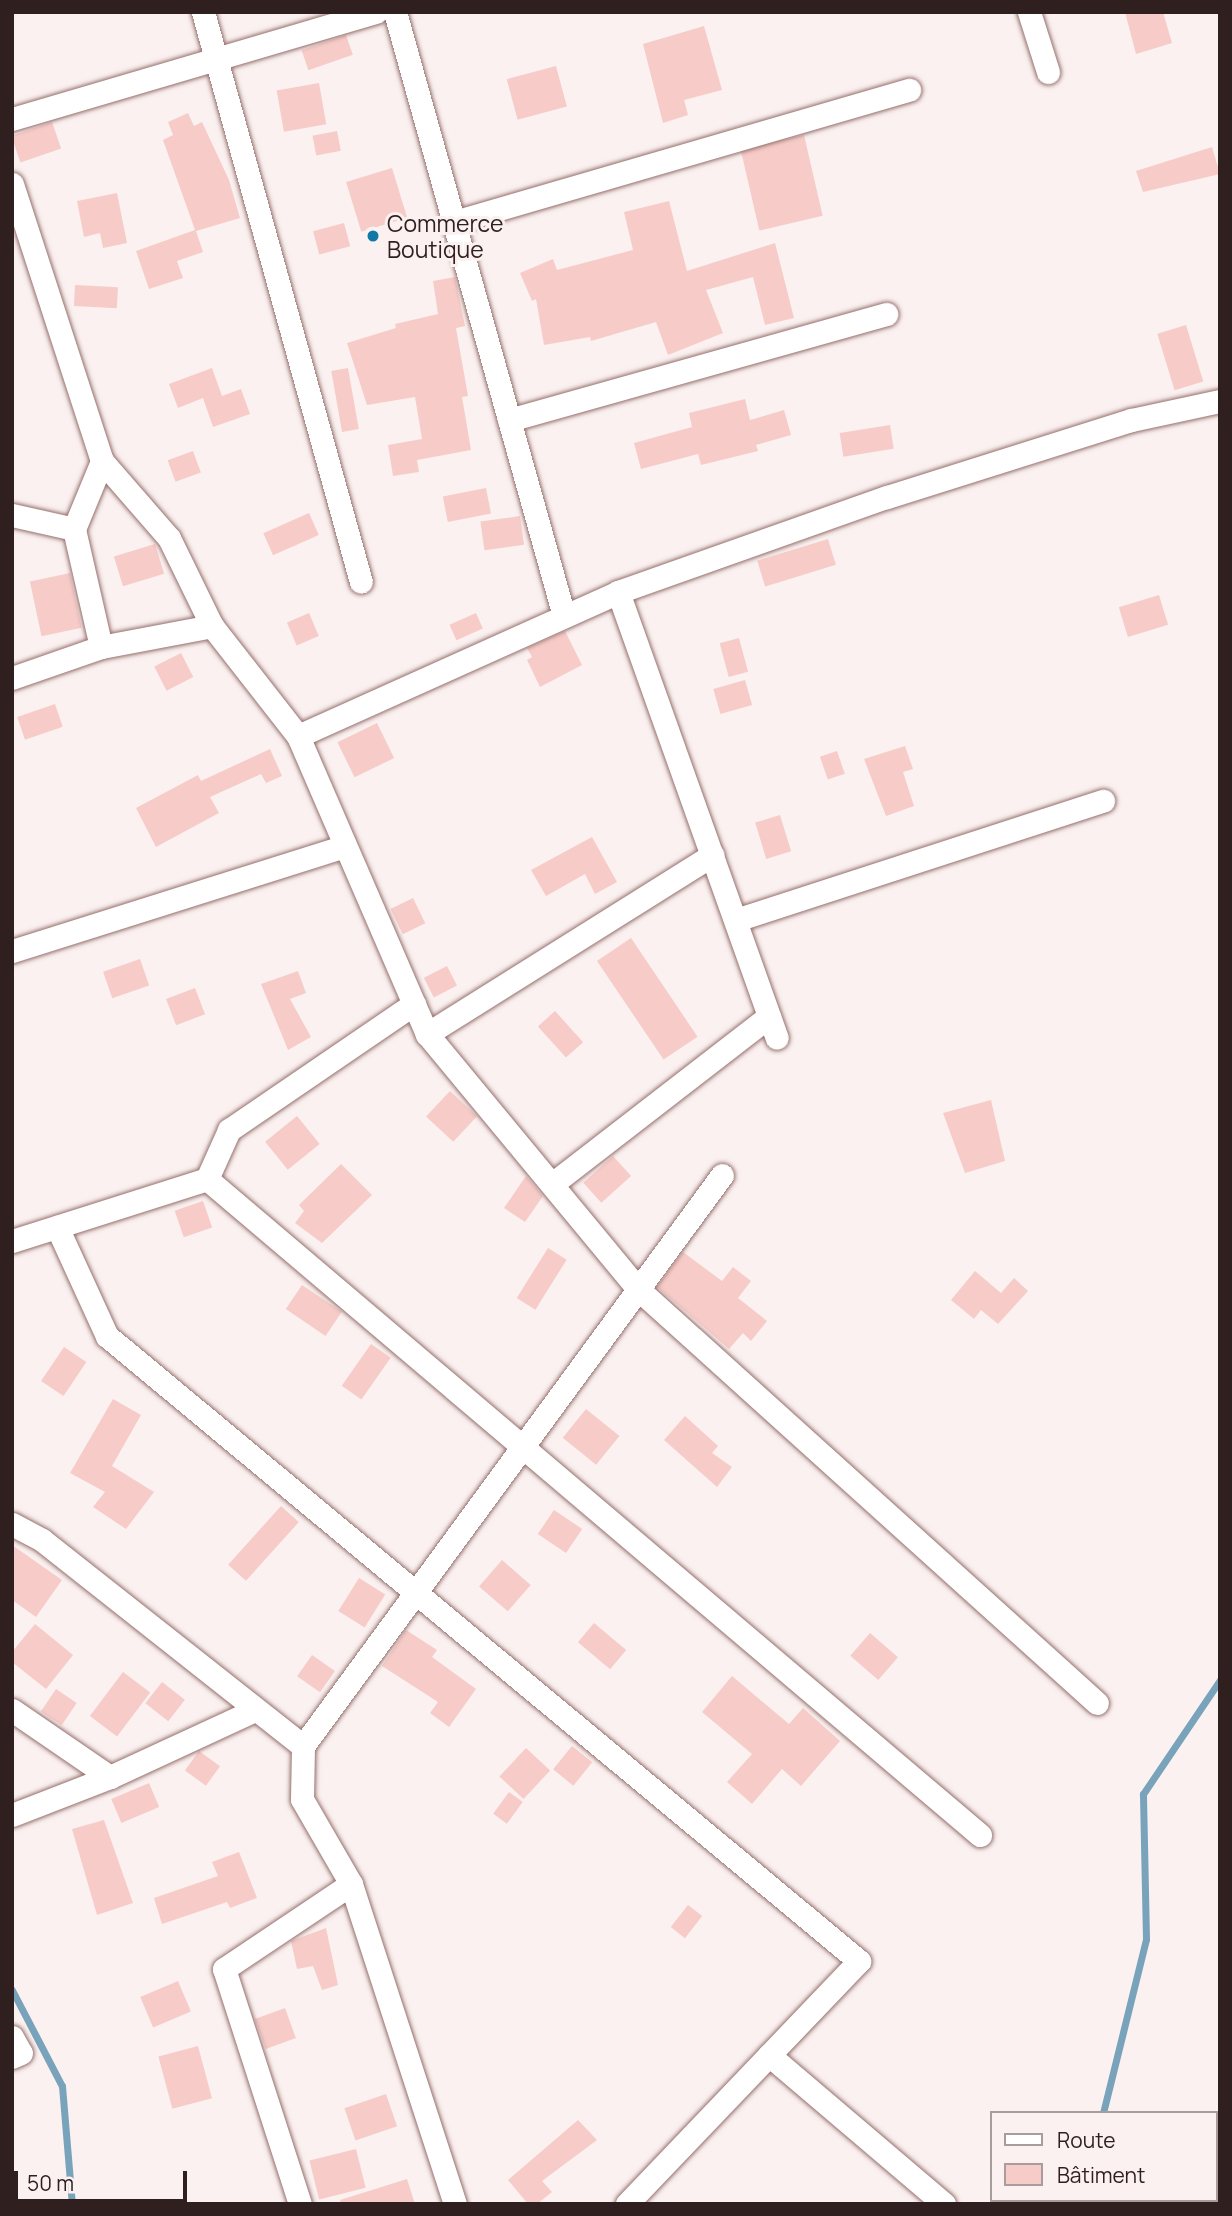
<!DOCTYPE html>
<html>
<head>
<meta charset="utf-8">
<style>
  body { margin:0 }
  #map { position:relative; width:1232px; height:2216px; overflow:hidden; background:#faf1f0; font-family:Manrope,sans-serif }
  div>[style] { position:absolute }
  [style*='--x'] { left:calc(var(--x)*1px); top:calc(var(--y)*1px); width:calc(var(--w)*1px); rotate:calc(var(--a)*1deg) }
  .stream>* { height:7px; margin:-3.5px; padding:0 3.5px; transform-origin:3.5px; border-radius:3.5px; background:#78a3bb }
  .building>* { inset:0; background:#f7ccc8; transform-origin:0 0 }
  .roads { filter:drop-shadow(0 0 2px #956f6c) drop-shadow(0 0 2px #956f6c) }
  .minor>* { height:23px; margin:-11.5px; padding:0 11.5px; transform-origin:11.5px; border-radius:11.5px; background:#fff }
  .dots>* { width:19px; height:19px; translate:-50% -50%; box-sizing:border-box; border:4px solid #faf1f0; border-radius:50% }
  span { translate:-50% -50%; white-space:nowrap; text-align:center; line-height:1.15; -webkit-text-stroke:6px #faf1f0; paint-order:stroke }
  .poi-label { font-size:23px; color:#2f1f1e }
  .left { translate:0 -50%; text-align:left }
  .frame { position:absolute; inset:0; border:14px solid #2f1f1e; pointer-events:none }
  .legend { position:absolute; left:990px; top:2111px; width:228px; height:91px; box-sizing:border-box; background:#faf1f0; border:2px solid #a99d9c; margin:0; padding:9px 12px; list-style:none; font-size:21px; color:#2f1f1e }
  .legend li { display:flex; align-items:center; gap:14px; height:35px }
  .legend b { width:35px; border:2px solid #a99d9c }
  .scale { position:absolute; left:14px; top:2171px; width:173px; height:32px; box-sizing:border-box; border:4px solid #2f1f1e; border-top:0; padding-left:9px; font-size:21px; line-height:24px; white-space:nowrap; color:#2f1f1e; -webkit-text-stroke:5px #faf1f0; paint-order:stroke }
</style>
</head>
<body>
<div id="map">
  <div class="stream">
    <i style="--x:12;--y:1990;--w:108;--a:62.5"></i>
    <i style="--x:62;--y:2086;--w:118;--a:85.2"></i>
    <i style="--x:1103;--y:2113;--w:179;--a:-76.1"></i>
    <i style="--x:1146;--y:1939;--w:145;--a:-91.2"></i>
    <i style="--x:1143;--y:1794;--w:138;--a:-56"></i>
    <i style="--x:1092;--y:2204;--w:4;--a:-90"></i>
  </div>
  <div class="building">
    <i style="clip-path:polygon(1125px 12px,1163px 12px,1172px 43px,1136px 54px)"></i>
    <i style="clip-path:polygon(704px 26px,722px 90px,684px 100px,688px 115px,663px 123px,643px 44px)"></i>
    <i style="left:346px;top:35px;width:21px;height:47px;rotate:71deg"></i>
    <i style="left:556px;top:66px;width:42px;height:51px;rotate:75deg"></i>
    <i style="left:319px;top:83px;width:42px;height:43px;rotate:80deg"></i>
    <i style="clip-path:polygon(188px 113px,194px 126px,202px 122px,229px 180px,240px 218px,196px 231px,203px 252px,177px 261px,183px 278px,149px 289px,136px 251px,195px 230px,163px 140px,173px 135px,168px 122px)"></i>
    <i style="left:52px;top:122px;width:28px;height:43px;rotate:71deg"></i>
    <i style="left:337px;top:131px;width:20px;height:25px;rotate:79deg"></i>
    <i style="left:804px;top:135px;width:83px;height:65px;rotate:77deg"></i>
    <i style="clip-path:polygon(1212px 147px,1220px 174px,1143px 192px,1136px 171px)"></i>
    <i style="left:392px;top:168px;width:52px;height:48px;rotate:73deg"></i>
    <i style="clip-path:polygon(117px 193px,127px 243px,103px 248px,100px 233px,84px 237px,77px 201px)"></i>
    <i style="clip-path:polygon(669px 201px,687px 271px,775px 243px,794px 318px,765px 325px,753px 277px,706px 290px,723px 333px,668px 355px,656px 322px,591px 341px,590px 337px,544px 345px,536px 299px,532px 301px,520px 273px,553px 259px,557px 270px,633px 250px,624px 212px)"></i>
    <i style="left:344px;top:223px;width:24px;height:32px;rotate:75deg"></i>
    <i style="clip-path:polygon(455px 277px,465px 326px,456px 328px,468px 396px,462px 397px,471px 450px,417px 460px,419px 472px,393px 476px,388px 445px,422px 439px,415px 397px,367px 405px,347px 343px,396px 328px,395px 324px,438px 314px,433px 281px)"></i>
    <i style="left:75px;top:285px;width:43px;height:21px;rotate:3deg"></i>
    <i style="left:1186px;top:325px;width:59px;height:30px;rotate:73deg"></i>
    <i style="clip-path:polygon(212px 368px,222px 396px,241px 389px,250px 414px,213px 427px,203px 398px,178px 408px,169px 384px)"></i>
    <i style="left:348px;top:368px;width:62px;height:17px;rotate:80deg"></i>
    <i style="clip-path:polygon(745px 399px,750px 420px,784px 410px,791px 435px,756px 445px,758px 451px,701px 465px,698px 454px,641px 469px,634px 443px,692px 427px,689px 413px)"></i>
    <i style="left:890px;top:425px;width:24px;height:51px;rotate:81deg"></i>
    <i style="left:193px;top:451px;width:23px;height:27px;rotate:70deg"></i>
    <i style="left:486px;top:488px;width:26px;height:44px;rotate:79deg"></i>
    <i style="left:309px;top:513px;width:24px;height:50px;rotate:66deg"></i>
    <i style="left:520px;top:516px;width:29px;height:40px;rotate:82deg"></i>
    <i style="left:828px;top:539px;width:27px;height:74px;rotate:73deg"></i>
    <i style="left:155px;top:544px;width:31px;height:43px;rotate:73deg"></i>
    <i style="left:70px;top:573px;width:56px;height:41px;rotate:78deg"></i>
    <i style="left:1159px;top:595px;width:31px;height:42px;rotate:73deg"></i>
    <i style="left:309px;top:613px;width:25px;height:24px;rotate:67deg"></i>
    <i style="left:476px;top:613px;width:17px;height:29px;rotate:66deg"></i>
    <i style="clip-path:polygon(565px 631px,582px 665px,540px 687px,527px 660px,532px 657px,527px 648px)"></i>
    <i style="left:739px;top:638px;width:35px;height:20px;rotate:75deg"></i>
    <i style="left:181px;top:653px;width:27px;height:30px;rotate:63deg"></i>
    <i style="left:745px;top:680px;width:26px;height:33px;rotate:74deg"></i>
    <i style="left:55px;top:704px;width:24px;height:40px;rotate:71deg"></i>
    <i style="left:377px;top:723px;width:39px;height:44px;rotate:64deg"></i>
    <i style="clip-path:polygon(905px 746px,913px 769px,903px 772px,914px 806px,886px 816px,864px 759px)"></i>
    <i style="clip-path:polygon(270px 749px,282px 776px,266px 783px,261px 774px,210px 797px,219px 813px,156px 847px,136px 808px,198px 775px,201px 781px)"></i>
    <i style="left:837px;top:751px;width:24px;height:18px;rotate:71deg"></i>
    <i style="left:780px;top:815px;width:38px;height:26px;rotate:73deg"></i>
    <i style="clip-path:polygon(592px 837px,617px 882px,595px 894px,585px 874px,546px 896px,531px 870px)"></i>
    <i style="left:413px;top:898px;width:28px;height:25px;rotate:64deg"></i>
    <i style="left:631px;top:938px;width:119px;height:41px;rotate:56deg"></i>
    <i style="left:140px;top:959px;width:28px;height:39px;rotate:71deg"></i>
    <i style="left:447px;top:966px;width:22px;height:26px;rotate:63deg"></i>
    <i style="clip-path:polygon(298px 971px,306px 993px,290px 999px,311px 1037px,288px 1050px,261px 984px)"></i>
    <i style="left:195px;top:988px;width:28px;height:31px;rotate:69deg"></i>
    <i style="left:555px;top:1011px;width:42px;height:23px;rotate:48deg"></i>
    <i style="left:450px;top:1091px;width:37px;height:35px;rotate:43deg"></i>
    <i style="clip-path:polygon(991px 1100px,1005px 1161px,965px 1173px,943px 1113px)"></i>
    <i style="left:297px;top:1116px;width:36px;height:41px;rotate:51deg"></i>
    <i style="left:613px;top:1156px;width:27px;height:40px;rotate:48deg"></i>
    <i style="clip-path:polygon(341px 1164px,372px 1195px,322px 1243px,295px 1223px,304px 1211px,299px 1205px)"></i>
    <i style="clip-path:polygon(526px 1176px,543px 1196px,525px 1222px,504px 1208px)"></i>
    <i style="left:203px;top:1201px;width:28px;height:30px;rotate:71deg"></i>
    <i style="left:548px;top:1248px;width:22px;height:59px;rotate:32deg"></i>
    <i style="clip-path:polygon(683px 1252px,722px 1281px,733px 1267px,751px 1281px,738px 1298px,767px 1321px,751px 1341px,743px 1333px,729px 1349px,657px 1287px)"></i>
    <i style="clip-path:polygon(975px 1271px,1001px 1293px,1014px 1278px,1028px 1291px,998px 1324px,981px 1310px,974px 1319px,951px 1300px)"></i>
    <i style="left:302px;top:1285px;width:48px;height:29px;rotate:34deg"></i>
    <i style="left:371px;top:1344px;width:24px;height:51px;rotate:35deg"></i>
    <i style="left:64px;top:1347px;width:27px;height:41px;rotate:34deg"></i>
    <i style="clip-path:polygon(113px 1399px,141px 1415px,112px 1466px,154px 1492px,126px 1529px,93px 1507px,105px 1492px,70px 1473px)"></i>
    <i style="left:586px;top:1409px;width:43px;height:37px;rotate:39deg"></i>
    <i style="clip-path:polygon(685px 1416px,718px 1446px,712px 1453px,732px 1467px,717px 1487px,664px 1440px)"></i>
    <i style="left:281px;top:1506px;width:24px;height:79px;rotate:42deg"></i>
    <i style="left:554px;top:1510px;width:34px;height:29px;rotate:34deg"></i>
    <i style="clip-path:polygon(12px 1545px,62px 1580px,36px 1617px,12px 1600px)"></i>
    <i style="left:502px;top:1560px;width:38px;height:35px;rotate:41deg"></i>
    <i style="left:359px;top:1578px;width:31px;height:39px;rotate:32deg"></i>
    <i style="left:594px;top:1623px;width:42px;height:25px;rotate:40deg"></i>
    <i style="clip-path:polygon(35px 1624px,73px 1655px,46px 1689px,12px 1662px,12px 1652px)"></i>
    <i style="clip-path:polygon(406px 1630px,437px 1650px,432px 1657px,476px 1689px,449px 1727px,430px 1713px,438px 1702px,382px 1666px)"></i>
    <i style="left:870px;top:1633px;width:37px;height:30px;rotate:41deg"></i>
    <i style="left:312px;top:1655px;width:28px;height:26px;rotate:35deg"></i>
    <i style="left:123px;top:1672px;width:34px;height:55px;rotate:37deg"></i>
    <i style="clip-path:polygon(732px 1676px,789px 1724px,803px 1708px,840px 1741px,801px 1786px,782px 1769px,752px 1804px,727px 1782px,752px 1754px,702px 1712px)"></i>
    <i style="left:162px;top:1682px;width:29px;height:27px;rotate:38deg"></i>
    <i style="left:56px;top:1689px;width:25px;height:27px;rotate:34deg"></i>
    <i style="left:572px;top:1746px;width:26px;height:30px;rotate:39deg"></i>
    <i style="left:526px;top:1748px;width:33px;height:39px;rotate:43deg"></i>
    <i style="left:199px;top:1751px;width:26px;height:24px;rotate:36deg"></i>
    <i style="left:149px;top:1783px;width:26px;height:41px;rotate:67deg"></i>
    <i style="left:509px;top:1792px;width:17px;height:27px;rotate:36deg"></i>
    <i style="clip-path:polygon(104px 1820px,133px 1903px,97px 1915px,72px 1829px)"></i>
    <i style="clip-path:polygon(239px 1852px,257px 1898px,230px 1908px,227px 1902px,162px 1924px,154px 1898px,218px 1876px,212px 1862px)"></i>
    <i style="left:688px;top:1905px;width:18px;height:28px;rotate:38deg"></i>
    <i style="clip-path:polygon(326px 1928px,338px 1985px,322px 1990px,313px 1966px,297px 1969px,291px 1941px)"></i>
    <i style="left:178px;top:1981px;width:33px;height:41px;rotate:67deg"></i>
    <i style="left:285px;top:2008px;width:32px;height:32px;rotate:70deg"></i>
    <i style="left:198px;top:2046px;width:54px;height:41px;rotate:75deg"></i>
    <i style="left:386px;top:2094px;width:34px;height:44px;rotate:71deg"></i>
    <i style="clip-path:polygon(578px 2120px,597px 2140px,542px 2181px,552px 2192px,537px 2204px,528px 2204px,508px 2180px)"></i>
    <i style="left:356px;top:2149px;width:40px;height:48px;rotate:76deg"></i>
    <i style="clip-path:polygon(407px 2179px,415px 2204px,341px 2204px,340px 2200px)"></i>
  </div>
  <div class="roads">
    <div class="minor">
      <i style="--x:203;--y:12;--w:591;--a:74.51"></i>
      <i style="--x:395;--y:12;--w:627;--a:74.37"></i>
      <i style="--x:1029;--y:12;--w:63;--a:72.4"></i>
      <i style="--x:12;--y:119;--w:379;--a:-16.4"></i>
      <i style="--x:12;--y:184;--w:291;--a:72"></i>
      <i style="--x:102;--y:461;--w:102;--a:49"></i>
      <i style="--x:169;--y:538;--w:98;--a:64"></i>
      <i style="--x:212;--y:626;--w:140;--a:52"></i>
      <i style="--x:298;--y:736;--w:325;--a:66.6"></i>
      <i style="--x:427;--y:1034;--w:331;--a:50.4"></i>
      <i style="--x:638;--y:1289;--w:618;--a:42.05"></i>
      <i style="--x:454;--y:222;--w:474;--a:-16.2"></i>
      <i style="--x:509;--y:420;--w:392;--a:-15.7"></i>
      <i style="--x:12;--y:515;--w:64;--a:12.7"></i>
      <i style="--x:618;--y:592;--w:473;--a:70.4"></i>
      <i style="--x:101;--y:647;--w:121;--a:-102.9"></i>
      <i style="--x:74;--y:529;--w:74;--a:-67.6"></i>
      <i style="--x:12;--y:678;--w:94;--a:-19.2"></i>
      <i style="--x:101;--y:647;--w:113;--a:-10.7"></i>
      <i style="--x:298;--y:736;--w:351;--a:-24.2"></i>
      <i style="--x:618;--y:592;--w:285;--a:-19.5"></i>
      <i style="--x:887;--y:497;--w:256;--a:-17.5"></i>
      <i style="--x:1131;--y:420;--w:91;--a:-12.1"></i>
      <i style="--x:736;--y:920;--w:386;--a:-18"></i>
      <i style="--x:12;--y:951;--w:349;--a:-17.5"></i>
      <i style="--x:427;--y:1034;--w:337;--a:-32.1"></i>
      <i style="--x:207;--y:1179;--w:1014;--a:40.32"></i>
      <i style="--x:552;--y:1184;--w:274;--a:-37.7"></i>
      <i style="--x:57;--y:1227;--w:120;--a:65.4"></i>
      <i style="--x:107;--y:1336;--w:978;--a:39.73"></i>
      <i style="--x:859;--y:1961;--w:336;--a:133.7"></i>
      <i style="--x:12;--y:1241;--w:205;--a:-17.6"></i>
      <i style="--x:207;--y:1179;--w:54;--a:-65.8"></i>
      <i style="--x:229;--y:1130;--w:224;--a:-34.3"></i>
      <i style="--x:12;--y:1524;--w:34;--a:28"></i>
      <i style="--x:42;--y:1540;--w:333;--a:38.3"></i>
      <i style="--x:12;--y:1710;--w:119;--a:34.4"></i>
      <i style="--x:12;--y:1815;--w:105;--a:-21.2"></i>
      <i style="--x:110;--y:1777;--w:160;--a:-24.8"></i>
      <i style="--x:12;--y:2037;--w:18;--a:61"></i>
      <i style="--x:21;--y:2053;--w:10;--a:156"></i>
      <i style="--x:769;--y:2055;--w:230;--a:40.4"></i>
      <i style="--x:300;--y:2204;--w:247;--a:-107.9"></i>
      <i style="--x:224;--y:1969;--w:153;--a:-33.8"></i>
      <i style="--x:455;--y:2204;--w:336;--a:-108"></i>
      <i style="--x:351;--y:1884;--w:98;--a:-120"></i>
      <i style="--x:302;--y:1799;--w:53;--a:-88.9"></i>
      <i style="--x:303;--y:1746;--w:708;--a:-53.73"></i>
    </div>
  </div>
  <div class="dots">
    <i style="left:373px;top:236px;background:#1279a4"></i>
  </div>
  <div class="poi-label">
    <span class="left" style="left:387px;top:236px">Commerce<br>Boutique</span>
  </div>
  <div class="frame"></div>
  <ul class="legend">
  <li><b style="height:9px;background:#fff"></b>Route</li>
  <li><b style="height:19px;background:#f7ccc8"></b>Bâtiment</li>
  </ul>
  <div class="scale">50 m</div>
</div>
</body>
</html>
